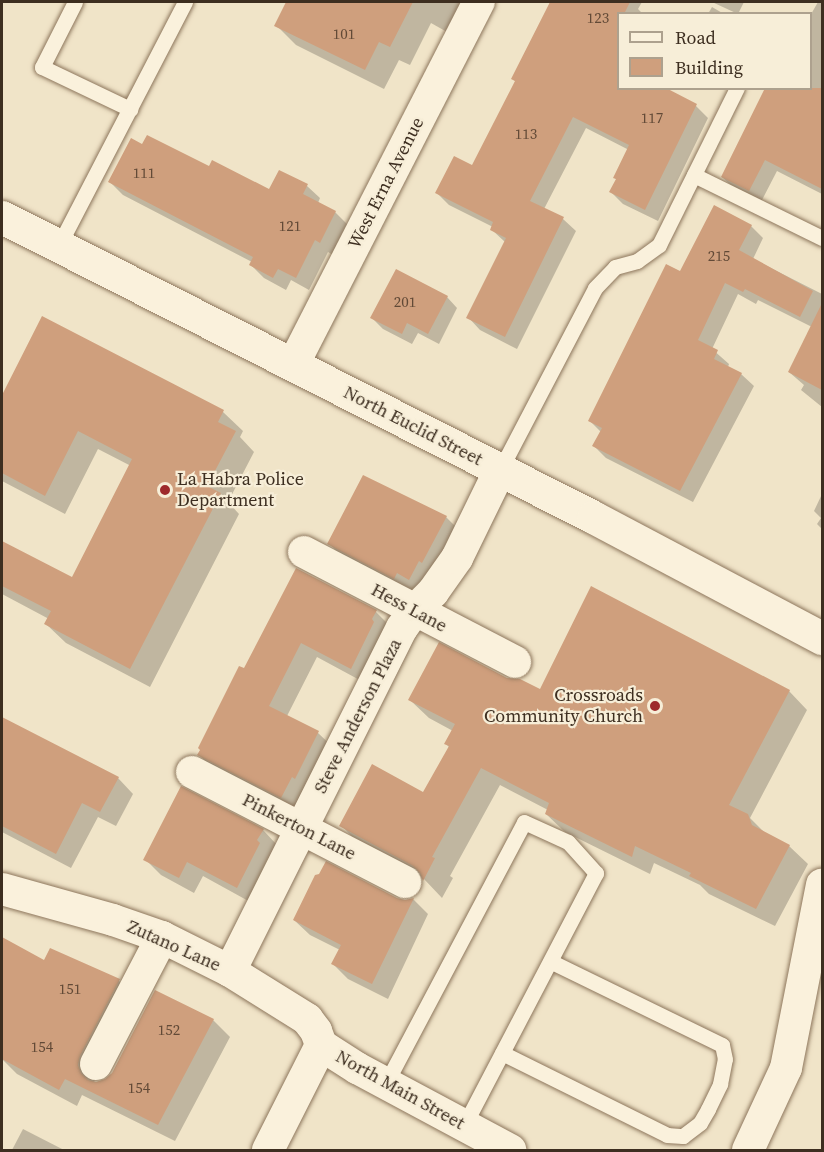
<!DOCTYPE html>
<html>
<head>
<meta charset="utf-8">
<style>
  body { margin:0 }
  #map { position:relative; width:824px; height:1152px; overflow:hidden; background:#f0e4c8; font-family:"Source Serif 4",serif }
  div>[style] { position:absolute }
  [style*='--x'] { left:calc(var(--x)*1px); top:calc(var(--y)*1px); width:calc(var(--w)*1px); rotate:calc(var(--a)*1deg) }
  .shadow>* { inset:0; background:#0003 }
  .building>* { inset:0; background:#cf9f7d }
  .roads { filter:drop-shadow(0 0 2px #8d765c) drop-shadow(0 0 2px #8d765c) }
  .lane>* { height:15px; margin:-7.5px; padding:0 7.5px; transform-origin:7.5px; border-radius:7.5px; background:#faf1dc }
  .street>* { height:32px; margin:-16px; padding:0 16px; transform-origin:16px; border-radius:16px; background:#faf1dc }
  .secondary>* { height:33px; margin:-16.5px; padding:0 16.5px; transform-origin:16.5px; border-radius:16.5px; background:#faf1dc }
  .dots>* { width:16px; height:16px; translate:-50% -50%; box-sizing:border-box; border:3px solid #f7eed8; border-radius:50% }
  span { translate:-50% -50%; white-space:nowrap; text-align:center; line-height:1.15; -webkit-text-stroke:4.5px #f7eed8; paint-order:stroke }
  .number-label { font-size:15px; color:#624a37 }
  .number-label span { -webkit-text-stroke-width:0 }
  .street-label { font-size:18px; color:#3d2e20 }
  .poi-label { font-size:18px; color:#3d2e20 }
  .left { translate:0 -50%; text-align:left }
  .right { translate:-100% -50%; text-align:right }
  .frame { position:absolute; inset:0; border:3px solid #3d2e20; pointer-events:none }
  .legend { position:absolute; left:617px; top:12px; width:195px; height:78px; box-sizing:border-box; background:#f7eed8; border:2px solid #ada18e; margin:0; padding:8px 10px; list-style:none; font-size:18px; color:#3d2e20 }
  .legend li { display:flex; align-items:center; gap:12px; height:30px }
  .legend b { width:30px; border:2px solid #ada18e }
</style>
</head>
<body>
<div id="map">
  <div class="shadow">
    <i style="clip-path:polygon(288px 2px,463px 2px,447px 32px,431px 23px,410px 65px,399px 60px,384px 89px,296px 45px,276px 25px)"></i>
    <i style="clip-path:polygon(551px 2px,642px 2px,638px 9px,643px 14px,618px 14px,618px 88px,696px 106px,708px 118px,658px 221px,623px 204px,611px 192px,617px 180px,615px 178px,629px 150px,586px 128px,544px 209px,563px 219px,576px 231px,517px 349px,480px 330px,468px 317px,505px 242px,491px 229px,493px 227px,449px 205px,437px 193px,473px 167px,516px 82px,513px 79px)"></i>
    <i style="clip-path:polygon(712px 2px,744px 2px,738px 14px)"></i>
    <i style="clip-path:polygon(818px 2px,822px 2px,822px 194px,777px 171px,761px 202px,735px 189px,722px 177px,810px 88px,810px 16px)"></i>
    <i style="clip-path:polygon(712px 7px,724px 14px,708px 14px)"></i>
    <i style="clip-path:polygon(209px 168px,270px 191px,307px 186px,320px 198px,318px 203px,335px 212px,348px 225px,333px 255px,328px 252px,309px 290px,291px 280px,286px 290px,264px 278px,251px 265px,252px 262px,123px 195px,110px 182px)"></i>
    <i style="clip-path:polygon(751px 226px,763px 238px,753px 259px,822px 294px,822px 407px,801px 390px,804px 385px,789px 372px,812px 327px,758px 300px,756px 304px,738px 294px,712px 349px,729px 364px,728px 367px,741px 374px,754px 386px,693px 502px,606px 458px,594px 446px,601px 432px,590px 421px,681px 273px)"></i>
    <i style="clip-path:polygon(447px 297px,457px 308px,439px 344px,418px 333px,412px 344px,383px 329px,372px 318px)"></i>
    <i style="clip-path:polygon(43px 318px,223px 412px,243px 431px,240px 437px,254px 452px,228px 502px,239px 514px,150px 687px,66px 643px,46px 624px,49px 619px,2px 594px,2px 543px,72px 579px,131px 466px,98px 449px,65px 514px,2px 481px,2px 399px)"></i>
    <i style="clip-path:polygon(822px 494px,822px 529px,817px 524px,821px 518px,814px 511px)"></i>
    <i style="clip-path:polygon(446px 517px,461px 532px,425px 594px,413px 588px,410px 593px,344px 559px,329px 543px)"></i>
    <i style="clip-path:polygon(297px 570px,376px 612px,391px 627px,367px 684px,317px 657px,287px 716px,318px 733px,334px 748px,298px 810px,215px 770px,199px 755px)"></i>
    <i style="clip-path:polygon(506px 679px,540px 691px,789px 691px,807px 710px,750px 818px,766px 834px,789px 846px,808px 864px,775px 926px,709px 894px,700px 885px,654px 863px,650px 874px,565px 832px,546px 814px,548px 810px,500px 785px,450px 876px,453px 878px,442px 898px,424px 879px,359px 844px,341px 825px,424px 794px,450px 748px,446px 744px,453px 731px,429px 718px,410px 700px)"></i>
    <i style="clip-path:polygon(2px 720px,118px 778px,133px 794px,116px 826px,98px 817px,71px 868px,2px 832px)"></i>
    <i style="clip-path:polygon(263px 830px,278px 846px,252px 903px,203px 876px,194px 893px,161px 875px,145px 859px)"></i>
    <i style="clip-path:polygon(396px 899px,405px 901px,413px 899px,428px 914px,388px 999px,348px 979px,333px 964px,340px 950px,310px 935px,294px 920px)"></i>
    <i style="clip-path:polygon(2px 939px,44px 962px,119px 981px,136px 997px,96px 1074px,94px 1083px,106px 1081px,113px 1074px,156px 992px,213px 1020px,230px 1037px,175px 1141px,82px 1095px,77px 1106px,17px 1074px,2px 1059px)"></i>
    <i style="clip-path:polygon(23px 1129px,64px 1150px,12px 1150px)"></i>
  </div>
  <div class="building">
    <i style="clip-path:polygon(286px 2px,413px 2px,390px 47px,379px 42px,365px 70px,274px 26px)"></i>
    <i style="clip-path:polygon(550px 2px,630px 2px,624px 14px,618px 14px,618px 88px,666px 88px,697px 104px,645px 210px,609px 192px,616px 179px,613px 178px,629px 145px,573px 117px,530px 201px,564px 217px,505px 337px,466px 318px,506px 238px,490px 230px,493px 222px,435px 193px,454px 156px,472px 165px,515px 81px,511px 79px)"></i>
    <i style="clip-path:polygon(765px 88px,822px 88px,822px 189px,765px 160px,749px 191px,721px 177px)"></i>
    <i style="clip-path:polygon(147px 135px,209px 166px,212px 160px,269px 189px,279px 170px,308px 184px,303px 194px,336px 211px,320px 243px,315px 240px,296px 278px,278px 269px,273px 278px,249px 265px,253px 257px,108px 182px,131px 138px,142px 144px)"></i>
    <i style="clip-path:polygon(714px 205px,752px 225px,739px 250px,813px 291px,800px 317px,745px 289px,743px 292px,725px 283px,698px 340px,718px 350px,714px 359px,742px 373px,680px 491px,592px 446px,602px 428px,588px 421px,666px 264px,680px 271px)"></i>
    <i style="clip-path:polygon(396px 269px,448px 296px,428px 334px,407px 323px,402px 334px,370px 318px)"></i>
    <i style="clip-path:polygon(822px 303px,822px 390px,788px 372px)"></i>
    <i style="clip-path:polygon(42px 316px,224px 410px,218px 422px,236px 431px,207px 486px,221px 493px,130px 669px,44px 624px,51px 611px,2px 586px,2px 541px,72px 577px,132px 459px,78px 431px,45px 496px,2px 473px,2px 395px)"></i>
    <i style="clip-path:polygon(363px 475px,447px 516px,422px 563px,419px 561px,409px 580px,397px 573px,394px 579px,327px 544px)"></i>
    <i style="clip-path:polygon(296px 568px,377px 610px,372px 619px,374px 622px,351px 669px,301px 643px,269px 706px,319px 731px,295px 779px,292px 777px,281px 798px,197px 755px,200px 750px,198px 748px,239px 666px,244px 668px)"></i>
    <i style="clip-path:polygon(591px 586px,790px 690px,729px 805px,748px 814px,752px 825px,790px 845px,756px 909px,689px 876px,691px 873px,635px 846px,632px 857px,545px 814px,549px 803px,481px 768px,432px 857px,435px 858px,423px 881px,420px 873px,413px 866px,339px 826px,372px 764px,423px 792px,449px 746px,444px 744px,455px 724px,408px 700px,439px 642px,507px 678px,520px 679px,540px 689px)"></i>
    <i style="clip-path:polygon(2px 717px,119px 777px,100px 812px,82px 803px,56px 854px,2px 826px)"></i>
    <i style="clip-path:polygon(181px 786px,264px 829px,257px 840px,260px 843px,237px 888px,187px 862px,179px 878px,143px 860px)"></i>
    <i style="clip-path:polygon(326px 861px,397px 898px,405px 900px,414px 898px,372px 984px,331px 964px,341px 945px,293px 920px,315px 875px,319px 874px)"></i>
    <i style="clip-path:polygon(2px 937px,44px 960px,50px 948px,120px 979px,80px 1056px,78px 1065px,81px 1073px,88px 1080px,96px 1082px,105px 1079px,112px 1073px,155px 990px,214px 1019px,158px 1125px,65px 1079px,59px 1090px,2px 1059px)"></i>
  </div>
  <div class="roads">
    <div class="lane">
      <i style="--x:75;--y:2;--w:73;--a:116.9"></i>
      <i style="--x:42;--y:67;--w:98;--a:25.5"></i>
      <i style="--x:694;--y:175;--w:143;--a:26.2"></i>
      <i style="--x:59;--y:245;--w:274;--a:-62.6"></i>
      <i style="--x:500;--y:470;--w:205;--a:-62.4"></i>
      <i style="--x:595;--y:288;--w:29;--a:-46"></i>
      <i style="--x:615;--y:267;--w:23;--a:-15"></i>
      <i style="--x:637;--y:261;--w:27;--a:-36"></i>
      <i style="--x:659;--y:245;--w:175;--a:-63.6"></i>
      <i style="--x:502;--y:1053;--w:184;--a:26.4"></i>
      <i style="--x:667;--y:1135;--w:16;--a:4"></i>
      <i style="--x:683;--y:1136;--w:21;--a:-37"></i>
      <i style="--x:700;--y:1123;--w:16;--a:-60"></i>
      <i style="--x:708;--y:1109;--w:28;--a:-64"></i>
      <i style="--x:720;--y:1084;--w:25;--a:-79"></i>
      <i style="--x:725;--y:1059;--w:14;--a:-102"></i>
      <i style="--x:722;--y:1045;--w:191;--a:-154"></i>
      <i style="--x:386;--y:1083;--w:295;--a:-62.1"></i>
      <i style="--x:524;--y:822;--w:48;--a:24.4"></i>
      <i style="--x:568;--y:842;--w:42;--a:47.9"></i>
      <i style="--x:596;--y:873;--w:284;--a:117.6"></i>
    </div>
    <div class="street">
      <i style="--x:293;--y:365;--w:408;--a:-62.9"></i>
      <i style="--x:304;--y:552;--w:238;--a:27.5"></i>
      <i style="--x:192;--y:772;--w:240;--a:27.3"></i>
      <i style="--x:2;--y:889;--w:115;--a:15.6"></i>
      <i style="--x:113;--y:920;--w:52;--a:19.1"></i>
      <i style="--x:162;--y:937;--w:76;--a:26.6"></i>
      <i style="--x:230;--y:971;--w:91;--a:31.9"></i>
      <i style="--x:307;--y:1019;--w:15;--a:53"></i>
      <i style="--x:316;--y:1031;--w:15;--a:70"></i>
      <i style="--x:230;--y:971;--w:384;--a:-63.4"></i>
      <i style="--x:402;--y:628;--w:21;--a:-55"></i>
      <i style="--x:414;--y:611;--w:27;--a:-45"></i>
      <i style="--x:433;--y:592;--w:42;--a:-54.8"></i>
      <i style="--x:457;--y:558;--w:98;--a:-64"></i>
      <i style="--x:321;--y:1045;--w:43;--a:32.6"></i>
      <i style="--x:357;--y:1068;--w:174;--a:28.2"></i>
      <i style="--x:96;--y:1064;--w:143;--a:-62.5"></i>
      <i style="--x:268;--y:1150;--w:118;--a:-63.2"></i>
      <i style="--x:748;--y:1150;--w:90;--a:-65.1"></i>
      <i style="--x:786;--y:1068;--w:187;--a:-78.9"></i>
    </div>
    <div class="secondary">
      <i style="--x:2;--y:217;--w:663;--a:26.91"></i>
      <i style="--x:593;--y:517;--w:259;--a:27.9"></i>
    </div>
  </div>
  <div class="dots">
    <i style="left:165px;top:490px;background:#9e2a2b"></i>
    <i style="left:655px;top:706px;background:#9e2a2b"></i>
  </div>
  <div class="number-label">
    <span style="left:598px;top:18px">123</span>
    <span style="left:344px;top:34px">101</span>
    <span style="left:652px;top:118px">117</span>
    <span style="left:526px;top:134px">113</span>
    <span style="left:144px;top:173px">111</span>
    <span style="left:290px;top:226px">121</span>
    <span style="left:719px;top:256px">215</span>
    <span style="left:405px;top:302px">201</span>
    <span style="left:70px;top:989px">151</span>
    <span style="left:169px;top:1030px">152</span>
    <span style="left:42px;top:1047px">154</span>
    <span style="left:139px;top:1088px">154</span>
  </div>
  <div class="street-label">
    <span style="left:386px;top:183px;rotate:-63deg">West Erna Avenue</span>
    <span style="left:413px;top:426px;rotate:27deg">North Euclid Street</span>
    <span style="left:409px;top:608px;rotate:28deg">Hess Lane</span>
    <span style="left:358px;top:716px;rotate:-63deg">Steve Anderson Plaza</span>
    <span style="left:299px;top:827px;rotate:27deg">Pinkerton Lane</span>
    <span style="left:174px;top:946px;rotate:24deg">Zutano Lane</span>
    <span style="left:400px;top:1090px;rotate:29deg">North Main Street</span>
  </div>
  <div class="poi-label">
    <span class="left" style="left:177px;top:490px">La Habra Police<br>Department</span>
    <span class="right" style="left:643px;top:706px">Crossroads<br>Community Church</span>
  </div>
  <div class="frame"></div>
  <ul class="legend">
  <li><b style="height:8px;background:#faf1dc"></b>Road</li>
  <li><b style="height:16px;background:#cf9f7d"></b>Building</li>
  </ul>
</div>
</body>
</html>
